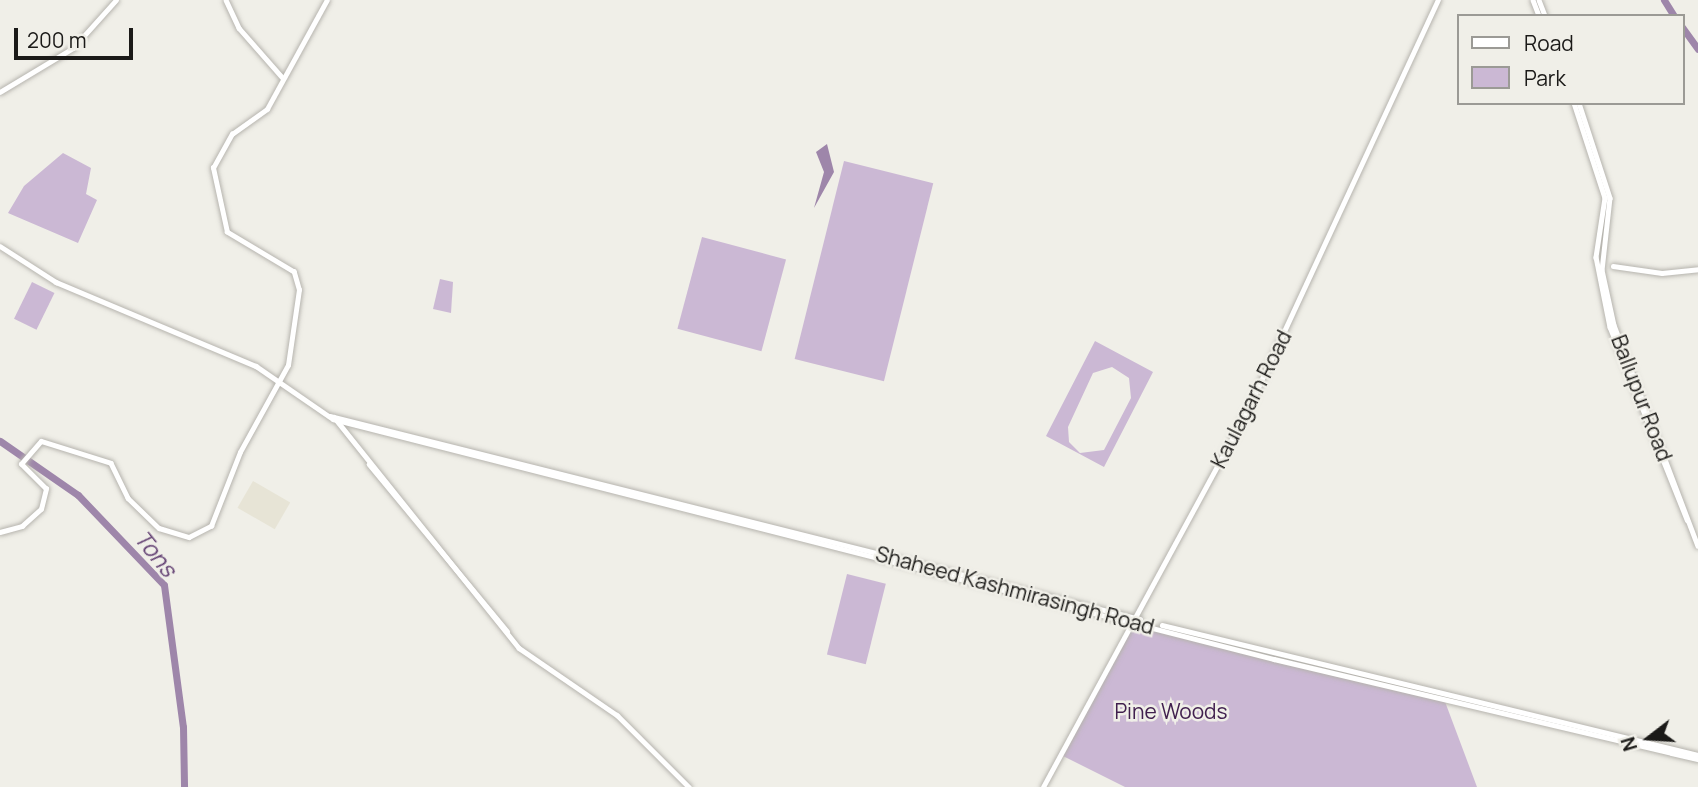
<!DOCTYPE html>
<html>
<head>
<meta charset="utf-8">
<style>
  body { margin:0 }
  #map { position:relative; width:1698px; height:787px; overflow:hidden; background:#f0efe8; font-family:Manrope,sans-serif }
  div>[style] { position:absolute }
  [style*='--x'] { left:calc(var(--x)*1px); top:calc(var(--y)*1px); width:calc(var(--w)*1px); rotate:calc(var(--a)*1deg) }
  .built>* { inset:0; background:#e7e4d6; transform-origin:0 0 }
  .green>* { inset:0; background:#cbb8d4; transform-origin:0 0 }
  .water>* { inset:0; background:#9e86aa }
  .river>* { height:7px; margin:-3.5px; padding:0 3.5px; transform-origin:3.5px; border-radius:3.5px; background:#9e86aa }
  .roads { filter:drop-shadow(0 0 2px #b6b4ae) drop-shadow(0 0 2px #b6b4ae) }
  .secondary>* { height:4.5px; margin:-2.25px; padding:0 2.25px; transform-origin:2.25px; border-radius:2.25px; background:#fff }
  span { translate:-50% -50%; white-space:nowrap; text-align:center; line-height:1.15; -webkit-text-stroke:5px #f0efe8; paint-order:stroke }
  .street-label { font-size:21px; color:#1b1a18 }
  .park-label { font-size:21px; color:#401f4e }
  .water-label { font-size:23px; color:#634173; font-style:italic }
  .legend { position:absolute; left:1457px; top:14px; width:228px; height:91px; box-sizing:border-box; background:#f0efe8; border:2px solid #9b9a95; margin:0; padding:9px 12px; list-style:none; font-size:21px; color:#1b1a18 }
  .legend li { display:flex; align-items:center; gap:14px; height:35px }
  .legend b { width:35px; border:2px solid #9b9a95 }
  .north { position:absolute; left:1614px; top:703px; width:70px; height:70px; -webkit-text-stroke:5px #f0efe8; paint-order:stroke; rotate:253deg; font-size:19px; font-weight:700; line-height:28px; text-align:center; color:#1b1a18 }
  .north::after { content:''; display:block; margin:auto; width:24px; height:32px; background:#1b1a18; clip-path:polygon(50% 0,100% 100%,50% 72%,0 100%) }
  .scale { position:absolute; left:14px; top:28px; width:119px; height:32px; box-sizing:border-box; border:4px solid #1b1a18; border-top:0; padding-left:9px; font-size:21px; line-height:24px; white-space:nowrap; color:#1b1a18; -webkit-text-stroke:5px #f0efe8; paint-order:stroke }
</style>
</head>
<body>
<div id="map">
  <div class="built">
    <i style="left:253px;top:481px;width:43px;height:31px;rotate:30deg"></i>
  </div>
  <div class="green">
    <i style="clip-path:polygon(63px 153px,91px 168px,86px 194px,97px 200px,78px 243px,8px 213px,24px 186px)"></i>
    <i style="left:844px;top:161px;width:92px;height:204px;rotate:14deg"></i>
    <i style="left:702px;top:237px;width:87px;height:95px;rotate:15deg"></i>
    <i style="clip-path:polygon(440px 279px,453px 282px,451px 313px,433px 309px)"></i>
    <i style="left:32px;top:282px;width:25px;height:41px;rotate:26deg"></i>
    <i style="clip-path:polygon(evenodd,1095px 341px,1153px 372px,1104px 467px,1046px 436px,1095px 341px,1112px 367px,1129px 378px,1131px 398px,1104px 450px,1080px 453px,1069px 442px,1068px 427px,1093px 373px,1112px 367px)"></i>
    <i style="left:847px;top:574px;width:40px;height:83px;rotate:14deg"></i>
    <i style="clip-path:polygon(1133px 621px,1444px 699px,1477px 787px,1125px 787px,1061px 755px)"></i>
  </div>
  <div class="water">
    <i style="clip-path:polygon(827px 144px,834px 172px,814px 208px,824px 172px,816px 152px)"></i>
  </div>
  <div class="river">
    <i style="--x:1664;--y:0;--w:19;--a:58"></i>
    <i style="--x:1682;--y:27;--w:27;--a:54"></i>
    <i style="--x:0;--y:441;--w:95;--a:34.7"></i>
    <i style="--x:78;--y:495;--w:124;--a:46.3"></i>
    <i style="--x:164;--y:585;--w:143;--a:82.4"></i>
    <i style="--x:183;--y:727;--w:60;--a:89"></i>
  </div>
  <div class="roads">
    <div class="secondary">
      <i style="--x:226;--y:0;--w:31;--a:65"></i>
      <i style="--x:239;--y:28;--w:67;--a:48.7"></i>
      <i style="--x:1533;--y:0;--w:17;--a:69"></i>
      <i style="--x:1539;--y:0;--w:17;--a:69"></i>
      <i style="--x:0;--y:92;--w:85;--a:-31.1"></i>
      <i style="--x:73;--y:48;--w:64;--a:-48.1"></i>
      <i style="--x:1574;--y:103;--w:100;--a:71.9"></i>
      <i style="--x:1605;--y:198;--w:60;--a:98.7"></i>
      <i style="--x:1596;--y:257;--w:71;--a:78.7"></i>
      <i style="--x:1610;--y:327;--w:208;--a:68.2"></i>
      <i style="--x:1579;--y:103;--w:100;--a:71.9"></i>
      <i style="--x:1610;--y:198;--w:72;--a:96.3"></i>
      <i style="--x:1602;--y:270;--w:56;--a:77.7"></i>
      <i style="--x:1614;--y:325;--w:236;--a:69.2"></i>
      <i style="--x:0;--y:246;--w:67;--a:32.7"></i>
      <i style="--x:56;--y:282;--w:217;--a:22.8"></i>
      <i style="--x:256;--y:366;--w:93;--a:34.5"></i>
      <i style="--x:333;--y:419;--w:971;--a:14.31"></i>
      <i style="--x:1274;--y:659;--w:436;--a:13.3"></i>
      <i style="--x:1613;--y:266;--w:49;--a:8.1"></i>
      <i style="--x:1662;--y:273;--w:36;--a:-6"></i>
      <i style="--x:330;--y:416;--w:835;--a:14.07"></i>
      <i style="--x:334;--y:417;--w:296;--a:51.3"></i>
      <i style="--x:519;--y:648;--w:119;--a:34.4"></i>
      <i style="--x:617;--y:715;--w:102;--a:45"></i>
      <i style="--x:369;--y:464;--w:217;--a:50.4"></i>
      <i style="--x:0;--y:532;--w:23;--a:-15"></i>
      <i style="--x:22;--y:526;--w:25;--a:-42"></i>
      <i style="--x:41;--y:509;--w:21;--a:-76"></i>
      <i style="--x:46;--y:489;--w:35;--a:-135"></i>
      <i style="--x:21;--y:464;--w:30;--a:-49"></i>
      <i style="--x:41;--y:441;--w:73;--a:17.4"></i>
      <i style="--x:111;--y:463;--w:39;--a:64"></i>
      <i style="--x:128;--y:498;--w:43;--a:44.1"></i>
      <i style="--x:159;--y:528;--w:31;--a:17"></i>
      <i style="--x:189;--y:537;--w:25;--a:-27"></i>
      <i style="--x:211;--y:526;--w:79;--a:-68.6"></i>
      <i style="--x:240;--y:452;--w:99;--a:-61.1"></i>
      <i style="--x:288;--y:365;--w:76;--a:-81.7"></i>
      <i style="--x:299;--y:290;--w:19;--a:-106"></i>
      <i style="--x:294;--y:272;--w:78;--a:-149.2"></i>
      <i style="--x:227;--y:232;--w:66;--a:-102.3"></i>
      <i style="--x:213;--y:168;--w:39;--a:-61"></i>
      <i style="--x:232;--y:134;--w:43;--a:-35.5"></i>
      <i style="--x:267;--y:109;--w:124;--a:-61.2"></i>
      <i style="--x:1162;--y:625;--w:552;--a:13.63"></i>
      <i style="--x:1043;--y:787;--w:430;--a:-61.5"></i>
      <i style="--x:1248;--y:409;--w:451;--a:-65.1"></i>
    </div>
  </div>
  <div class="street-label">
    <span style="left:1642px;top:398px;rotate:69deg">Ballupur Road</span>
    <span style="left:1251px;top:399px;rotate:-63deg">Kaulagarh Road</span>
    <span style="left:1015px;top:590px;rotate:15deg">Shaheed Kashmirasingh Road</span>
  </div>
  <div class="park-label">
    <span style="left:1171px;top:711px">Pine Woods</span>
  </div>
  <div class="water-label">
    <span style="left:156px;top:553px;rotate:51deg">Tons</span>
  </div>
  <ul class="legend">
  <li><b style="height:9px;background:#fff"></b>Road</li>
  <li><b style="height:19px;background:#cbb8d4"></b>Park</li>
  </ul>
  <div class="north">N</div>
  <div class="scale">200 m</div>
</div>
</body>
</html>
